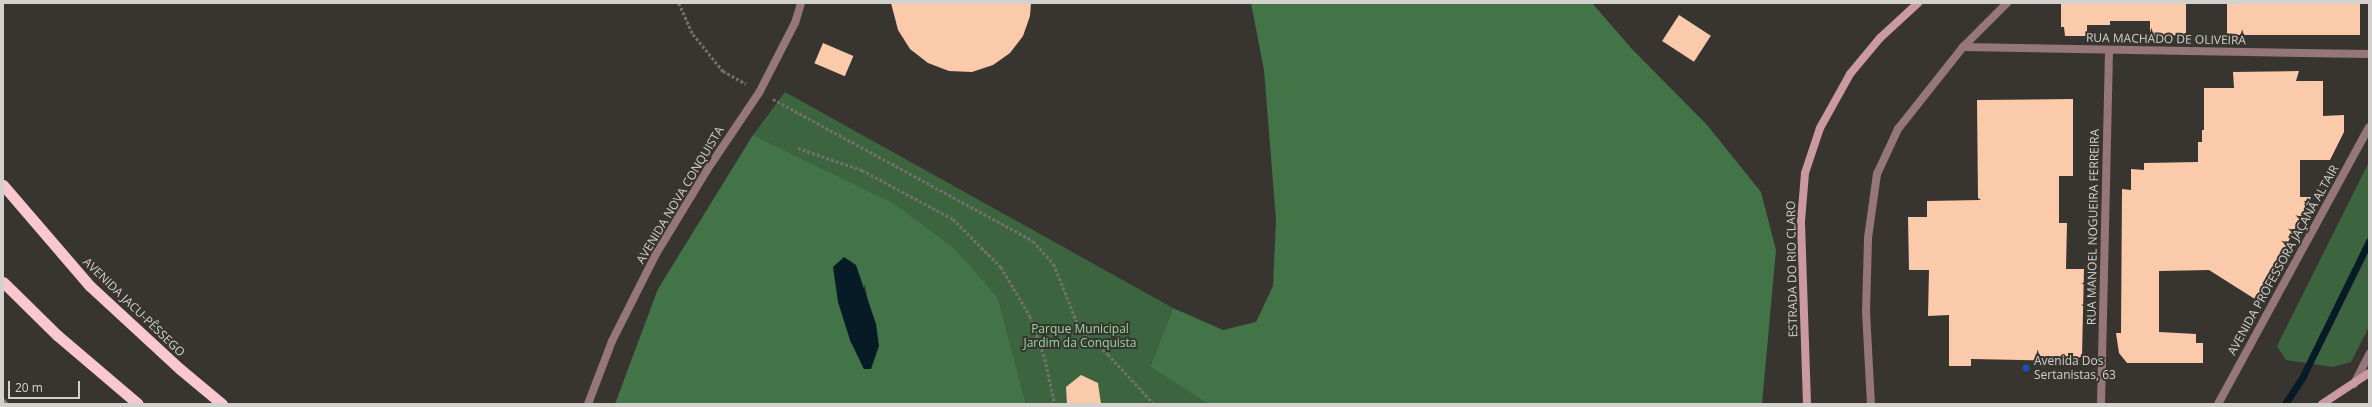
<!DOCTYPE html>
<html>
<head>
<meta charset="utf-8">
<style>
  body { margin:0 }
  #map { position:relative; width:2372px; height:407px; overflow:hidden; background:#383530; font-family:"Open Sans",sans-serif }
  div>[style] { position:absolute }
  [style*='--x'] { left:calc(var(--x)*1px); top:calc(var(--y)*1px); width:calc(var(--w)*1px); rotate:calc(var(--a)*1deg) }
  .green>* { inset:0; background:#3b643f }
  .forest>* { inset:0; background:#427448 }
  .water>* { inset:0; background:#061b26 }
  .stream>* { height:7px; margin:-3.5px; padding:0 3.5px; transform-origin:3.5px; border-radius:3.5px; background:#061b26 }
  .building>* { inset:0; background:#fbcaaa; transform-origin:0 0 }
  .path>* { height:2.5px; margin-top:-1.25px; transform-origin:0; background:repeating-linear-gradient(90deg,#73706c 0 3px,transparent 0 5px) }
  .minor>* { height:8px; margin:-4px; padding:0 4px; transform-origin:4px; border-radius:4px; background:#95767a }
  .tertiary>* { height:8px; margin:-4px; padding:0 4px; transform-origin:4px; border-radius:4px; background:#95767a }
  .secondary>* { height:8px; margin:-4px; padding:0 4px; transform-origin:4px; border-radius:4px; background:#cb9aa0 }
  .trunk>* { height:11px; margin:-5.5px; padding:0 5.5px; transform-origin:5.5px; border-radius:5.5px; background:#f8c8ce }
  .dots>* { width:11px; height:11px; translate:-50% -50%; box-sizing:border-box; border:2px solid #383530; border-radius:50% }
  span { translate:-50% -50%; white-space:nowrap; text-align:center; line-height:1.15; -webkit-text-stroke:4px #383530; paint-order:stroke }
  .street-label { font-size:12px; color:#d3d1ce }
  .park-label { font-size:12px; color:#93dc9a }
  .poi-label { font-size:12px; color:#d3d1ce }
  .left { translate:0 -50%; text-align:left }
  .frame { position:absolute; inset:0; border:4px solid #d3d1ce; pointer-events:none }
  .scale { position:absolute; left:8px; top:381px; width:72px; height:18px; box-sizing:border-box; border:2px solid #d3d1ce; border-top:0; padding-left:5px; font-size:12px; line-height:14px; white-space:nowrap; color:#d3d1ce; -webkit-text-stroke:3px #383530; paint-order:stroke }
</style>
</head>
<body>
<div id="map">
  <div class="green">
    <i style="clip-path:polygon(785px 92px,1173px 308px,1150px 367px,1208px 404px,1026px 404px,998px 298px,893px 203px,753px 135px)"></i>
    <i style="clip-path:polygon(2369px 162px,2369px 327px,2351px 362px,2333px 367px,2286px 360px,2277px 346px)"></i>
  </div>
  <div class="forest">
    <i style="clip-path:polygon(1251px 3px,1592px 3px,1632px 49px,1707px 125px,1761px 192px,1776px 250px,1762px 404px,1208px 404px,1150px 367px,1173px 308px,1223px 330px,1256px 322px,1273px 286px,1276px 220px,1264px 70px)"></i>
    <i style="clip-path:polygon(evenodd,753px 135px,893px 203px,955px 249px,998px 298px,1026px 404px,615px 404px,658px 289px,753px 135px,865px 284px,869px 308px,871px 369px,864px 369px,850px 340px,865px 284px)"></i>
  </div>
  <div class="water">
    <i style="clip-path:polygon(844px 257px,856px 265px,876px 324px,879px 346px,871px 369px,864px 369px,850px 340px,838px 302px,833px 267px)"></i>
  </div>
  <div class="stream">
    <i style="--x:2285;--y:404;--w:31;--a:-57"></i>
    <i style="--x:2302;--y:378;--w:153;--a:-63.9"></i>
  </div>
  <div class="building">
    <i style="clip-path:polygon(891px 3px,1031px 3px,1030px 16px,1023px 36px,1010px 53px,993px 65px,972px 72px,949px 71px,928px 63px,910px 49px,898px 30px)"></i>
    <i style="clip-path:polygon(2061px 3px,2186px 3px,2186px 35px,2150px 36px,2150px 21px,2110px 21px,2110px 25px,2087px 25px,2087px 36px,2065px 36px,2064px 27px,2061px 27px)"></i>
    <i style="left:2227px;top:3px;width:133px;height:32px"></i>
    <i style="left:1679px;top:15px;width:38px;height:31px;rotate:33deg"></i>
    <i style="left:823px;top:43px;width:33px;height:22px;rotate:23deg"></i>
    <i style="clip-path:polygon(2299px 71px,2296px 81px,2323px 81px,2323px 116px,2344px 115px,2344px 132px,2330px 160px,2300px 160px,2300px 197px,2311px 197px,2258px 301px,2209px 270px,2159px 271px,2159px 332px,2196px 334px,2196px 343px,2203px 343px,2203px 363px,2127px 363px,2119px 353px,2116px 333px,2121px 333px,2122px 189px,2131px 190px,2131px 169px,2144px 170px,2144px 163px,2198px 162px,2198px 142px,2202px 142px,2202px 130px,2204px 130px,2204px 88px,2234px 88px,2233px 72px)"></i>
    <i style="clip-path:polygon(2073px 99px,2073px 176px,2059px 176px,2059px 223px,2067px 223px,2066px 269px,2084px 269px,2082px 356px,2072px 361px,1971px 359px,1971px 366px,1949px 366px,1949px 315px,1928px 316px,1929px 270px,1909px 270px,1908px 217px,1927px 217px,1927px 201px,1981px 200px,1978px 198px,1977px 100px)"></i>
    <i style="clip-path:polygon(1081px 375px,1098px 383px,1101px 404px,1067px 404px,1066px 387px)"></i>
  </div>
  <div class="path">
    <i style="--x:679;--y:3;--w:34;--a:66"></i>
    <i style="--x:693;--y:34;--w:48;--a:51"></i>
    <i style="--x:723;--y:71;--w:26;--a:29"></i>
    <i style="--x:773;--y:99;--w:296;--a:28.6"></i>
    <i style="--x:1033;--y:241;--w:31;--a:48"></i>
    <i style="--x:1054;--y:264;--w:71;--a:68.5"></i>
    <i style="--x:1080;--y:330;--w:37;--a:41"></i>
    <i style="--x:1108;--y:354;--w:68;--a:47.4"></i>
    <i style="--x:798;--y:148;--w:68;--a:19"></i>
    <i style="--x:862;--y:170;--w:103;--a:28.3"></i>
    <i style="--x:953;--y:219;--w:68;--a:45"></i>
    <i style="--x:1001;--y:267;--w:57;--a:59.4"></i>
    <i style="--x:1030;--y:316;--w:46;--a:70.8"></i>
    <i style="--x:1045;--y:359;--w:46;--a:77.5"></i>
  </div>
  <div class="minor">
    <i style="--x:1963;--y:47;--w:406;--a:1"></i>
    <i style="--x:2354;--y:384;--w:34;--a:-63"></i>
    <i style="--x:588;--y:404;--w:67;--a:-69.1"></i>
    <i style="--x:612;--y:341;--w:97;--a:-63.2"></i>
    <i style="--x:656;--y:254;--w:98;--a:-58.7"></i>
    <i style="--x:707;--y:170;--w:95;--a:-56.1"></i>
    <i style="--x:760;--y:91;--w:76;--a:-62.8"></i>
    <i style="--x:795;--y:23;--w:21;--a:-73"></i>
    <i style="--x:1871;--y:404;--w:93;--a:-93.1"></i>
    <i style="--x:1866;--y:311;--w:73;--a:-88.4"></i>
    <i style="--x:1868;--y:238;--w:65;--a:-82"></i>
    <i style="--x:1877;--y:174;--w:50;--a:-65"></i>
    <i style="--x:1898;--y:129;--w:105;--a:-51.6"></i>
    <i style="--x:1963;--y:47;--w:62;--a:-45"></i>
    <i style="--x:2101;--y:404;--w:354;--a:-88.7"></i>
    <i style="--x:2218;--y:404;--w:315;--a:-61.4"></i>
  </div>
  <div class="tertiary">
    <i style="--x:3;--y:403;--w:1;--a:45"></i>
  </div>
  <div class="secondary">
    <i style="--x:1807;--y:404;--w:183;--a:-91.9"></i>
    <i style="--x:1801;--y:221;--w:48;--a:-85.2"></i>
    <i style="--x:1805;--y:173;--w:47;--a:-71.6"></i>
    <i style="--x:1820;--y:128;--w:62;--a:-60.9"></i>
    <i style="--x:1850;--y:74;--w:47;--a:-50.2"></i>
    <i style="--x:1880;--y:38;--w:52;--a:-42.6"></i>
    <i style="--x:2322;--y:404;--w:56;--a:-33.4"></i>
  </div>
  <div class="trunk">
    <i style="--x:3;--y:185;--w:133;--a:49.3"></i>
    <i style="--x:90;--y:286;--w:122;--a:42.7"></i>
    <i style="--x:180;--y:369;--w:55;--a:39.8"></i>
    <i style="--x:3;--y:282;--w:76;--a:44.5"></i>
    <i style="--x:57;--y:335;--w:106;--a:40.4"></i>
  </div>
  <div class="dots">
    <i style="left:2026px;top:368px;background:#1a4fb4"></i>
  </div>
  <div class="street-label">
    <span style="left:2166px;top:39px;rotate:1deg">RUA MACHADO DE OLIVEIRA</span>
    <span style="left:680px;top:195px;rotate:-59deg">AVENIDA NOVA CONQUISTA</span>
    <span style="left:2093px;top:227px;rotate:-89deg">RUA MANOEL NOGUEIRA FERREIRA</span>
    <span style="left:2283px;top:260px;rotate:-61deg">AVENIDA PROFESSORA JAÇANÃ ALTAIR</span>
    <span style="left:1792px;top:269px;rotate:-91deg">ESTRADA DO RIO CLARO</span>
    <span style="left:134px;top:307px;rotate:44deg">AVENIDA JACU-PÊSSEGO</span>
  </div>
  <div class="park-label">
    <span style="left:1080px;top:336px">Parque Municipal<br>Jardim da Conquista</span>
  </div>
  <div class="poi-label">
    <span class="left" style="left:2034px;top:368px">Avenida Dos<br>Sertanistas, 63</span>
  </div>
  <div class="frame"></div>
  <div class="scale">20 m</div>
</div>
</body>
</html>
